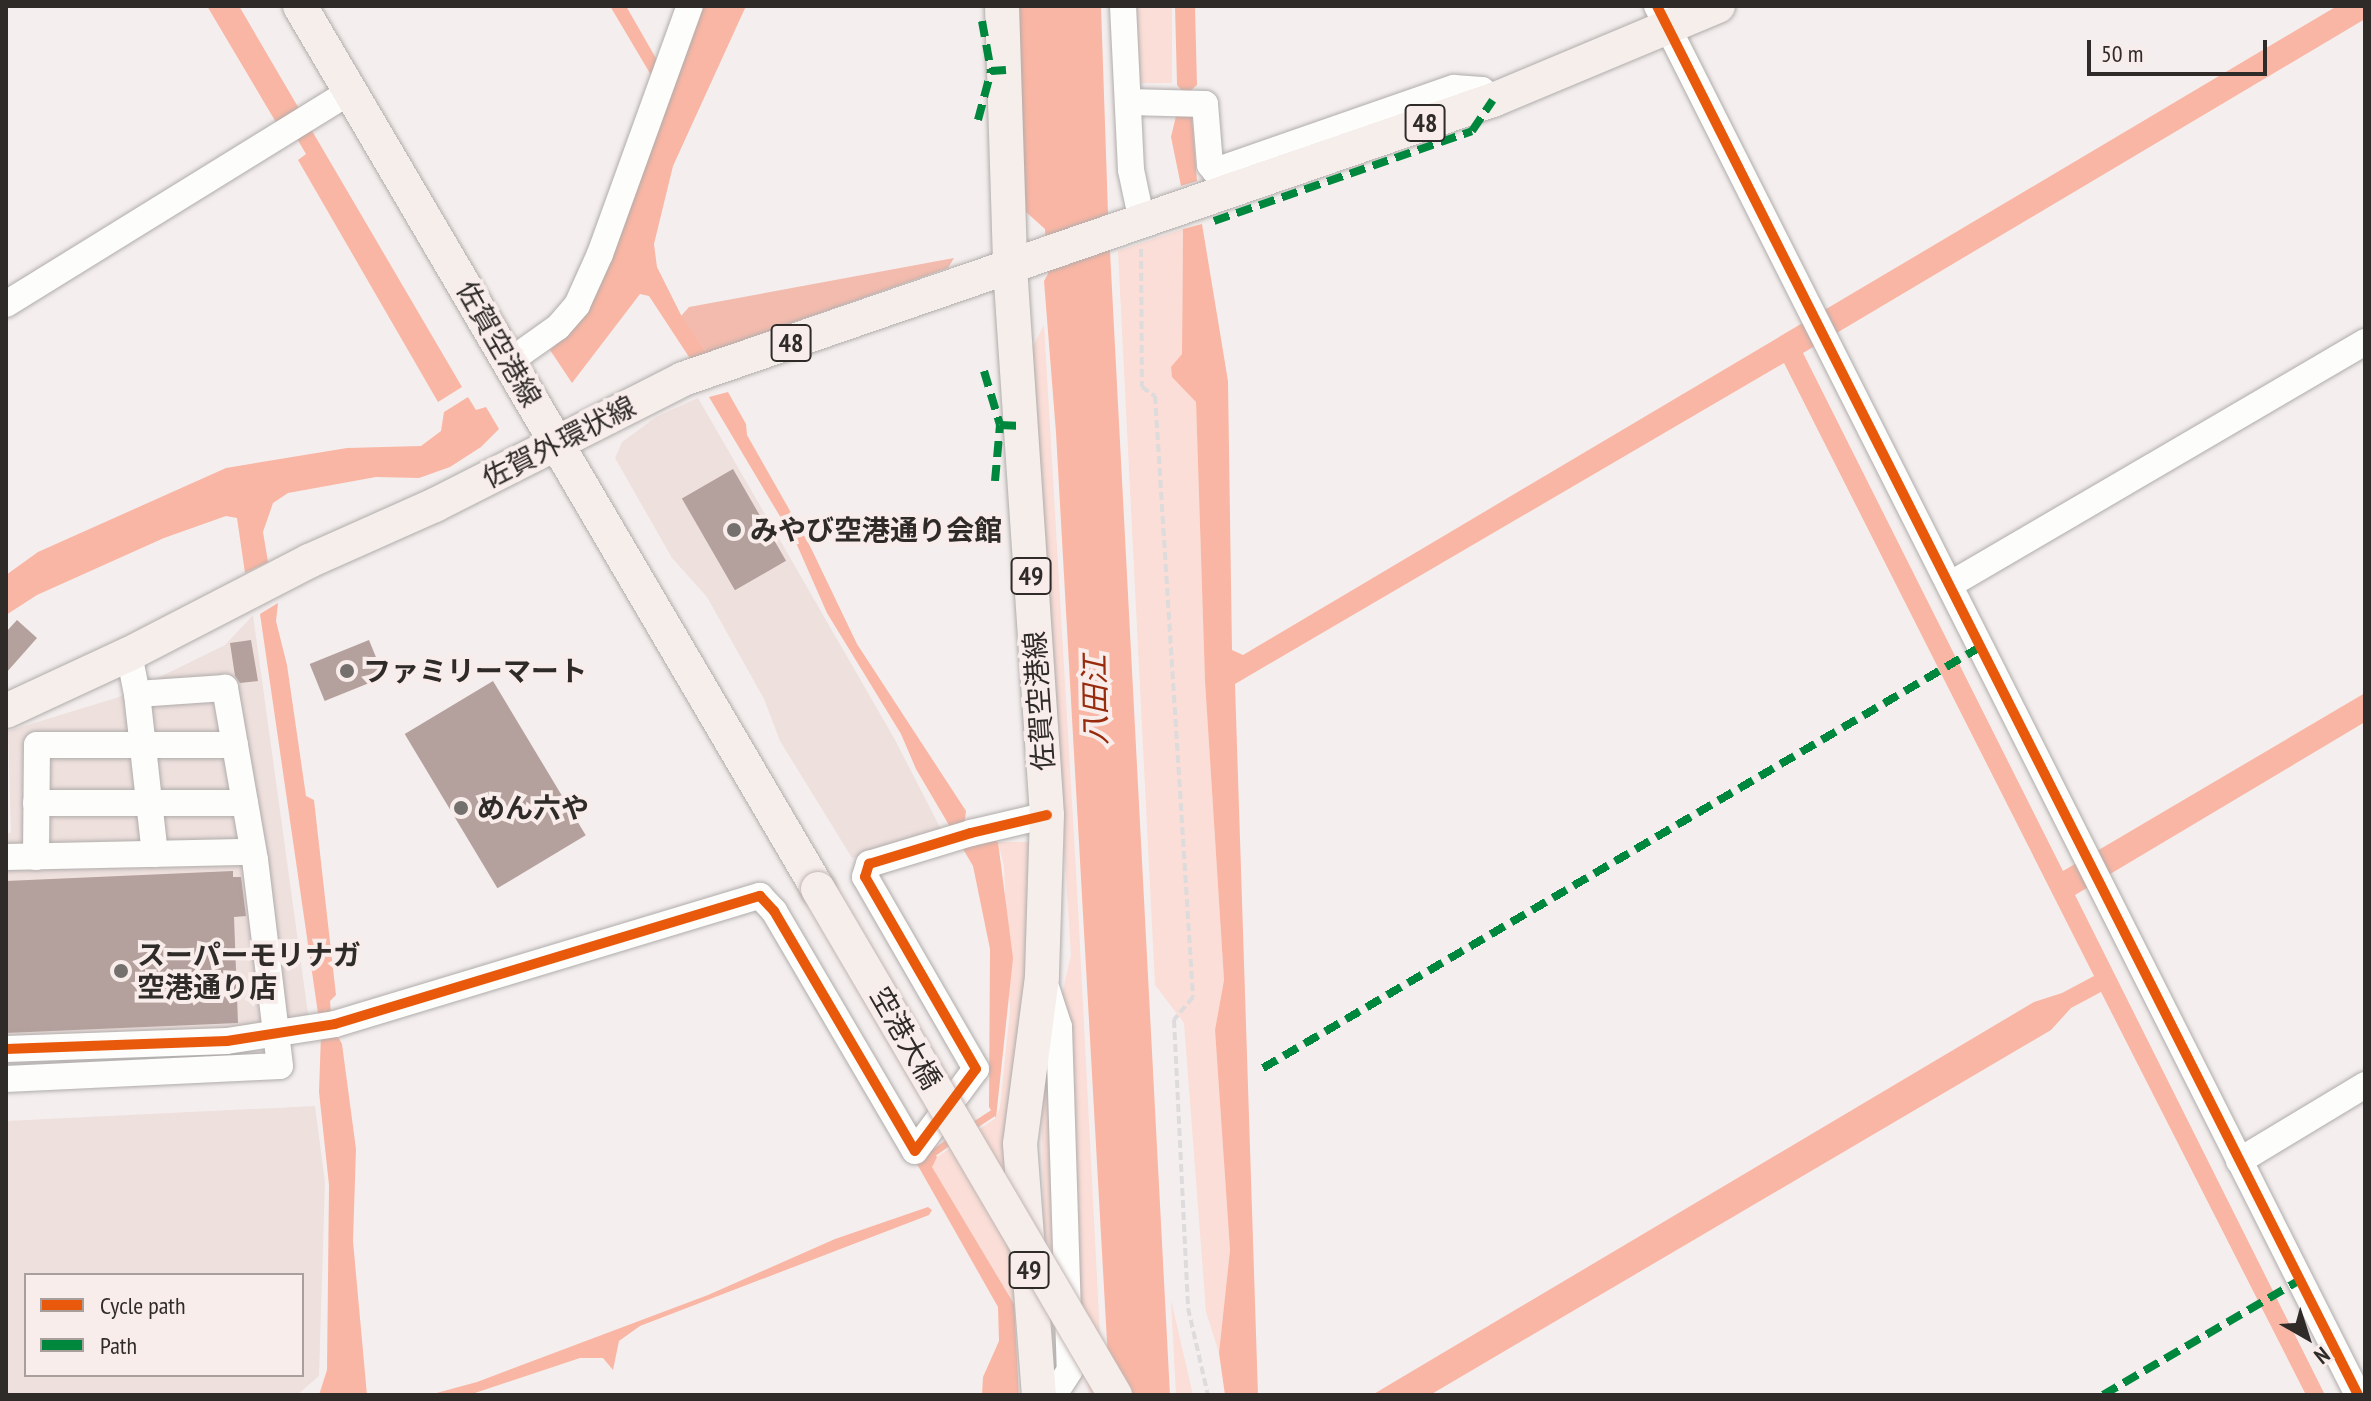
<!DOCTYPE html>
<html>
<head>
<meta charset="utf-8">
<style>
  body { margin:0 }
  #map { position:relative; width:2371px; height:1401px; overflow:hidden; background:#f4efee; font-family:"PT Sans Narrow","Noto Sans JP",sans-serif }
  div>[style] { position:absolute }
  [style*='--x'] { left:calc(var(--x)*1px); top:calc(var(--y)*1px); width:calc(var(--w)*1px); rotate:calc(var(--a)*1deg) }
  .built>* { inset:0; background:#eee0dd }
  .green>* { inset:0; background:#faded7; transform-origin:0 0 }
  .forest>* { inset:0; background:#f2bbae }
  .water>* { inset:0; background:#fab6a4 }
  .stream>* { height:7px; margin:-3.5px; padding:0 3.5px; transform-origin:3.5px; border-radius:3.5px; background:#fab6a4 }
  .building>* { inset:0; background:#b4a09c; transform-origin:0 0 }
  .path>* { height:4px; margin-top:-2px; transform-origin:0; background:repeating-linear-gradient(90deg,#dddbdb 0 8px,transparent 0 12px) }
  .roads { filter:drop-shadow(0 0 2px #b0acab) drop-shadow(0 0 2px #b0acab) }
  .minor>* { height:26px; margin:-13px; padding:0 13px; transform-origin:13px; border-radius:13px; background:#fdfdfc }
  .major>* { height:34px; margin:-17px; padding:0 17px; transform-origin:17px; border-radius:17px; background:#f5eeeb }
  .bridges { filter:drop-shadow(0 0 2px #c2b5b2) drop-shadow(0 0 2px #c2b5b2) }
  .major-bridge>* { height:34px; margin:-17px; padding:0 17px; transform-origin:17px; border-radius:17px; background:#f5eeeb }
  .quiet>* { height:8px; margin-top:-4px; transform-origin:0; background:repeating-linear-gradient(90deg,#00873e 0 16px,transparent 0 24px) }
  .cycleway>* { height:10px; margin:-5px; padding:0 5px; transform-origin:5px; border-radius:5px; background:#e8590c }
  .dots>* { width:22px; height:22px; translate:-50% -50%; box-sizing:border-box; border:4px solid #f8edea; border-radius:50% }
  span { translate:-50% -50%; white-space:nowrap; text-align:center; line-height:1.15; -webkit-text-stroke:8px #f8edea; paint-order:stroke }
  .shield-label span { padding:2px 6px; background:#f8edea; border:2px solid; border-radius:6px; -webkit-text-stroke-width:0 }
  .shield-label { font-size:26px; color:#2f2b29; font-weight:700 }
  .street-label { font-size:28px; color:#2f2b29 }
  .poi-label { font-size:28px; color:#2f2b29; font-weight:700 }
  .left { translate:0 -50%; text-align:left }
  .water-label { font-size:30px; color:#982b0d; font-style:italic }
  .frame { position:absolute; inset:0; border:8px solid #2f2b29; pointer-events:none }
  .legend { position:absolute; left:24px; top:1273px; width:280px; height:104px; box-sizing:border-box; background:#f8edea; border:2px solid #a89f9d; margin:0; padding:10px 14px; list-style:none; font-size:24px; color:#2f2b29 }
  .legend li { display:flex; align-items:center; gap:16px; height:40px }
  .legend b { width:40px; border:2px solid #a89f9d }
  .north { position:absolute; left:2267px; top:1297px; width:80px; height:80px; -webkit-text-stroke:6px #f8edea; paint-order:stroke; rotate:141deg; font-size:22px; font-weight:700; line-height:32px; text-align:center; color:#2f2b29 }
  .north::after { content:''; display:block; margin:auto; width:28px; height:36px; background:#2f2b29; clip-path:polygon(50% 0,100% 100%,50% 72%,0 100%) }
  .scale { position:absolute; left:2087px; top:40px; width:180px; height:36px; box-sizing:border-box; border:4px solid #2f2b29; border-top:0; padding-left:10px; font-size:24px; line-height:28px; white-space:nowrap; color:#2f2b29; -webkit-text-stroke:6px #f8edea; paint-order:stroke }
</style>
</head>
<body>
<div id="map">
  <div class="built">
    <i style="clip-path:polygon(698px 398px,894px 738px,943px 833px,852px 858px,780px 741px,764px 699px,707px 597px,672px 558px,615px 458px,622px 442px,656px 417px)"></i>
    <i style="clip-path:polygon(253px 615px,309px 1021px,232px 1033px,6px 1041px,6px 833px,11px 833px,8px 731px,119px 697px,225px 645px)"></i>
    <i style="clip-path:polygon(evenodd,315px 1106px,325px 1182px,319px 1376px,297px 1395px,6px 1395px,6px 1121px,315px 1106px,26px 1275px,302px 1275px,302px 1375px,26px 1375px,26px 1275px)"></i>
  </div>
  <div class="green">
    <i style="left:1133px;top:6px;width:39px;height:77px"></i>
    <i style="clip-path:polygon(1183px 229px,1182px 354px,1171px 368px,1173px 377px,1196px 402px,1205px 681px,1224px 980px,1215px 1030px,1230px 1250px,1219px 1353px,1206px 1312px,1184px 1023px,1155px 985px,1118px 251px)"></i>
    <i style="clip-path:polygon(1044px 325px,1077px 888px,1103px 1395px,1089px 1395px,1084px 1318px,1044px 1234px,1041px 1086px,1071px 955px,1032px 348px)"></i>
    <i style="clip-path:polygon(998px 842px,1030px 842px,1034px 953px,1006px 1117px,1014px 1304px,931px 1166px,937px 1157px,996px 1118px,1000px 1107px,1010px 1011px,1004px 866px)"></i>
    <i style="clip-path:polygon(1171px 1300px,1193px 1395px,1176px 1395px)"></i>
  </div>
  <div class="forest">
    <i style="clip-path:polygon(954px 258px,948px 268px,707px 353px,681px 316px,689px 307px)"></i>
  </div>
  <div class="water">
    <i style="clip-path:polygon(207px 6px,239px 6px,462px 387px,438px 402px,298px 160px,306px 154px,286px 120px,277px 124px)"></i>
    <i style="clip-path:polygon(610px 6px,626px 6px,657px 60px,651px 75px)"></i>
    <i style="clip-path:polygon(700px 6px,746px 6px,673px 166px,654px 244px,657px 267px,681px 315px,707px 353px,691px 360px,649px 296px,640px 294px,572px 383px,550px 350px,575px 327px,602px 281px)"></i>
    <i style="clip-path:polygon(1016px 6px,1101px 6px,1108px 213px,1170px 1395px,1110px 1395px,1056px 433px,1044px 281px,1048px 274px,1045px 229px,1026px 212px)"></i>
    <i style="clip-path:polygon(1175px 6px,1195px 6px,1197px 85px,1190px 91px,1197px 181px,1181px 186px,1171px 137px,1182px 91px,1177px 85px)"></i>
    <i style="clip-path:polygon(2337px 6px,2365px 6px,2365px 19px,1803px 353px,2063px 871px,2365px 693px,2365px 722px,2075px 895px,2325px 1395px,2306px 1395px,2101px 992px,2071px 1008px,2051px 1030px,1430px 1395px,1372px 1395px,2034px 1002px,2062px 993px,2094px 976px,1784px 363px,1235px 684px,1258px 1395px,1225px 1395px,1219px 1353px,1230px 1250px,1215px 1030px,1224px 980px,1205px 681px,1196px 402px,1172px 377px,1171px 367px,1182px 354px,1183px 229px,1202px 224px,1228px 381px,1232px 650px,1243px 655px)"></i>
    <i style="clip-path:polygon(728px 392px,746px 424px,747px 435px,810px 546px,857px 644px,966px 811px,964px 828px,998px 842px,1013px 958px,996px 1118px,989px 1107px,990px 949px,973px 866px,916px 769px,901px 734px,827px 613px,797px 545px,709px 397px)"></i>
    <i style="clip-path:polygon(468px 397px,476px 410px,486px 407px,499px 429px,481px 447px,450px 467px,419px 478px,376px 477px,288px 493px,273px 503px,263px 532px,268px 562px,245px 573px,237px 518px,226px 516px,164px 538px,37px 595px,6px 615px,6px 575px,38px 552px,226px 468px,347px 448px,421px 446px,441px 431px,444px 412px)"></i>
    <i style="clip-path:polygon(278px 603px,276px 621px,287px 665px,306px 796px,314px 800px,336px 995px,330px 1001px,332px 1026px,342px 1044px,356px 1149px,353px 1241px,367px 1395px,319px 1395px,327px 1370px,329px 1185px,319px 1092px,321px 1034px,260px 614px)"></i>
    <i style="clip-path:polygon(930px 1147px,937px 1157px,932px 1167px,1014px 1304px,1019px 1395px,982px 1395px,983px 1377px,999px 1341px,998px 1307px,913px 1157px)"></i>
    <i style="clip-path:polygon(928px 1207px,932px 1210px,929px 1215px,640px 1326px,619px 1341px,613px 1370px,603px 1358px,580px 1358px,469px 1395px,429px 1395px,477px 1382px,708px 1295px,835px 1239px)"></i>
  </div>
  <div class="stream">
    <i style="--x:969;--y:1128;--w:27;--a:-33"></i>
    <i style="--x:934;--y:1152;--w:26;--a:-36"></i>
  </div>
  <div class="building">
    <i style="left:733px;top:469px;width:106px;height:59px;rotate:60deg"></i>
    <i style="clip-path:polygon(17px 620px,37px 638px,6px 673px,6px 632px)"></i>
    <i style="clip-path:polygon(251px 640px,258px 681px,240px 683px,235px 676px,230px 643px)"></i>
    <i style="left:369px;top:640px;width:40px;height:64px;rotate:68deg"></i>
    <i style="left:493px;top:681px;width:180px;height:103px;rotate:59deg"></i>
    <i style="clip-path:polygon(233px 871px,233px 877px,241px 877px,246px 916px,234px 917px,238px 1023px,6px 1033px,6px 881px)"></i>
  </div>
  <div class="path">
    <i style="--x:1141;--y:249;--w:138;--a:89.6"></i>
    <i style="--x:1142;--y:387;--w:16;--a:35"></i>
    <i style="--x:1155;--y:396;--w:602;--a:86.38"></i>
    <i style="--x:1193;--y:997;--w:30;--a:130"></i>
    <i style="--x:1174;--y:1020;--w:288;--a:87.2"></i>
    <i style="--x:1188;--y:1308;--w:89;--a:77.1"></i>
  </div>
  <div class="roads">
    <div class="minor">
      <i style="--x:1123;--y:6;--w:164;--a:87.2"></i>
      <i style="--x:1131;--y:170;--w:40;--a:78"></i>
      <i style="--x:1657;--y:6;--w:1556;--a:63.22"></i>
      <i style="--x:1128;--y:102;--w:77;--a:1.5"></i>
      <i style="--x:1205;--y:104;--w:61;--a:85.3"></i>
      <i style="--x:1210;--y:165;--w:8;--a:50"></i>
      <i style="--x:1215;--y:171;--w:253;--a:-19.2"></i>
      <i style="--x:1454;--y:88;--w:28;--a:4"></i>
      <i style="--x:1482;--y:90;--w:15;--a:42"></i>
      <i style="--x:6;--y:304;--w:405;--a:-31.7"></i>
      <i style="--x:510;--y:361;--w:59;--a:-35.3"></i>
      <i style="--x:558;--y:327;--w:29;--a:-49"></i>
      <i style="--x:577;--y:305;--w:56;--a:-65.7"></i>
      <i style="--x:600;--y:254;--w:264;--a:-70.1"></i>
      <i style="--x:1951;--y:584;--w:480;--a:-30.3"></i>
      <i style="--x:129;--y:654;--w:41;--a:78.7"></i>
      <i style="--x:137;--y:694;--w:161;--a:83.6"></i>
      <i style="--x:36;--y:803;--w:209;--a:0"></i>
      <i style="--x:6;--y:857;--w:247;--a:-1.2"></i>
      <i style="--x:36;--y:857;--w:112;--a:-89.5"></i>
      <i style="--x:37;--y:745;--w:198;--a:0"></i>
      <i style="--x:1044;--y:981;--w:48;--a:71.9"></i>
      <i style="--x:1059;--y:1027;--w:343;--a:88.2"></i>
      <i style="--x:1070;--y:1370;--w:30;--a:123"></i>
      <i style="--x:6;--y:1049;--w:221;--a:-2.1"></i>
      <i style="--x:227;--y:1041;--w:109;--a:-8.9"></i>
      <i style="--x:335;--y:1024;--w:444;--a:-16.8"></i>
      <i style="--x:760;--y:896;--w:21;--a:47"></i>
      <i style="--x:774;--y:911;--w:278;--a:59.6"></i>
      <i style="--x:915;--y:1151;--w:102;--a:-53.4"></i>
      <i style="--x:976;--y:1069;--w:222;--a:-120"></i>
      <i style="--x:865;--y:877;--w:14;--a:-73"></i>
      <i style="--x:869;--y:864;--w:107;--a:-16.9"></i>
      <i style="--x:971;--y:833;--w:78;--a:-13.3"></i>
      <i style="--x:6;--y:1079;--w:274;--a:-2.7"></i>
      <i style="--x:280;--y:1066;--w:208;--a:-96.9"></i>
      <i style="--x:255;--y:860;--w:175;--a:-99.9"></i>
      <i style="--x:225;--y:688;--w:88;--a:176.1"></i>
      <i style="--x:2239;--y:1161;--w:147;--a:-31.1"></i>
    </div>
    <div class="major">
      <i style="--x:300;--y:6;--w:1024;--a:59.6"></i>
      <i style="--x:1002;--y:6;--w:261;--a:88.2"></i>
      <i style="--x:1010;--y:267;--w:549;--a:86.14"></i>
      <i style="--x:1047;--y:815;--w:162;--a:91.8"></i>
      <i style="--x:1042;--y:977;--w:168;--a:97.5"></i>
      <i style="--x:1020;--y:1144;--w:252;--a:85.7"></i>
      <i style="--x:6;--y:711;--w:136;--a:-24.9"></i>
      <i style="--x:129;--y:654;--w:203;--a:-27.3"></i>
      <i style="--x:309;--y:561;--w:138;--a:-24"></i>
      <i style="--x:435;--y:505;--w:278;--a:-26.9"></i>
      <i style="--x:683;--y:379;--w:857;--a:-19.01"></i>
      <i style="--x:1493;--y:100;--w:244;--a:-22.7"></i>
    </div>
  </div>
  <div class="bridges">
    <div class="major-bridge">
      <i style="--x:818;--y:889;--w:587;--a:59.59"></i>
    </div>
  </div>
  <div class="quiet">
    <i style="--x:982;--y:21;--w:51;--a:79.8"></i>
    <i style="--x:978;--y:120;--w:51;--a:-75.1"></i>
    <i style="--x:991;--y:71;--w:15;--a:-4"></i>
    <i style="--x:1214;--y:221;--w:273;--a:-19.2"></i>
    <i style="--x:1472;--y:131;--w:37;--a:-56"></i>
    <i style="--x:984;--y:371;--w:56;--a:73.5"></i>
    <i style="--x:995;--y:481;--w:56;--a:-84.9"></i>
    <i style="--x:1000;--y:425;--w:21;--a:3"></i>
    <i style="--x:1263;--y:1068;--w:831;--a:-30.42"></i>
    <i style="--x:2103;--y:1395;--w:228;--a:-30.3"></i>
  </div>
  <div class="cycleway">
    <i style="--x:1657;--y:6;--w:1556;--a:63.22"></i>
    <i style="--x:6;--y:1049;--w:221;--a:-2.1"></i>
    <i style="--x:227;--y:1041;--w:109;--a:-8.9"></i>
    <i style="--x:335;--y:1024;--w:444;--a:-16.8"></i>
    <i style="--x:760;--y:896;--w:21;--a:47"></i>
    <i style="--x:774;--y:911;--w:278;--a:59.6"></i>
    <i style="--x:915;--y:1151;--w:102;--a:-53.4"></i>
    <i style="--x:976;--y:1069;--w:222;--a:-120"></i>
    <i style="--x:865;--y:877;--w:14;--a:-73"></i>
    <i style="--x:869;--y:864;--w:107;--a:-16.9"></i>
    <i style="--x:971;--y:833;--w:78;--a:-13.3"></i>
  </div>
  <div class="dots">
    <i style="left:734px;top:530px;background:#74706e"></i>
    <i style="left:347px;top:671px;background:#74706e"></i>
    <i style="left:461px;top:808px;background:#74706e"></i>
    <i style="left:121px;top:971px;background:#74706e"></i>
  </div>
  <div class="shield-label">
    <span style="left:1425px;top:123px">48</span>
    <span style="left:791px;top:343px">48</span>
    <span style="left:1031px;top:576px">49</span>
    <span style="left:1029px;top:1270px">49</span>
  </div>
  <div class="street-label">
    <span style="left:499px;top:344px;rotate:60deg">佐賀空港線</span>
    <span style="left:559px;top:442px;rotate:-27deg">佐賀外環状線</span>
    <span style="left:1039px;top:701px;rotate:-94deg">佐賀空港線</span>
    <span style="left:906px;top:1038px;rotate:60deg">空港大橋</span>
  </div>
  <div class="poi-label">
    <span class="left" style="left:750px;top:530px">みやび空港通り会館</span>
    <span class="left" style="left:363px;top:671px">ファミリーマート</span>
    <span class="left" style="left:477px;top:808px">めん六や</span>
    <span class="left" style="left:137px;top:971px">スーパーモリナガ<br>空港通り店</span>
  </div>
  <div class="water-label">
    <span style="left:1095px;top:700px;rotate:-91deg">八田江</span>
  </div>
  <div class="frame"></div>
  <ul class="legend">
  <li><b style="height:10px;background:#e8590c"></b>Cycle path</li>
  <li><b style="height:10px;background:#00873e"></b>Path</li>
  </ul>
  <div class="north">N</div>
  <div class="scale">50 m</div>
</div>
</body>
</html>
